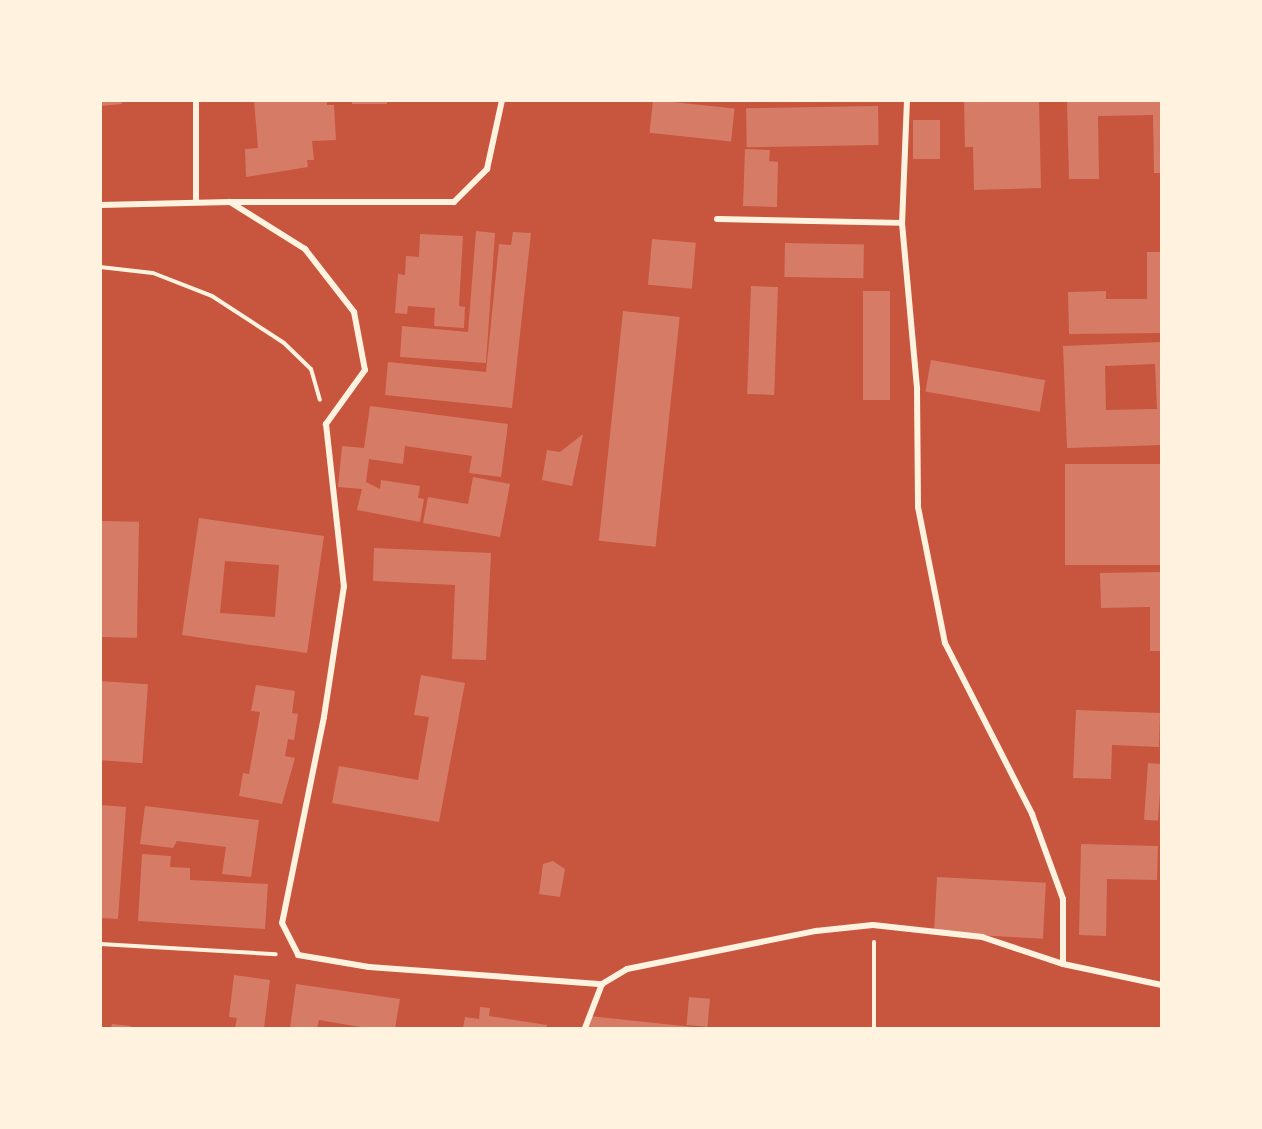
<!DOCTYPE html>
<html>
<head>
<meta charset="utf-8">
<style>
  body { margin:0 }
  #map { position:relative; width:1262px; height:1129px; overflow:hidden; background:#c8553d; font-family:Karla,sans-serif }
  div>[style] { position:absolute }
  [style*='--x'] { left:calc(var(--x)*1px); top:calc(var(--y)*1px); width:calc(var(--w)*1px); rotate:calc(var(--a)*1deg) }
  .building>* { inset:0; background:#d67c66; transform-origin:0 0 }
  .path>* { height:4px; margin:-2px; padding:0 2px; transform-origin:2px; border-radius:2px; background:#fff3e0 }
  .minor>* { height:6px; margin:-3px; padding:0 3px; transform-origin:3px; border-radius:3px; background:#fff3e0 }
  span { translate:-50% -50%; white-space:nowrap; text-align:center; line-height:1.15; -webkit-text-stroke:4.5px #fff3e0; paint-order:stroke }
  .frame { position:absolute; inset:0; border:102px solid #fff3e0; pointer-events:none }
</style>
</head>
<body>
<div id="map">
  <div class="building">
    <i style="clip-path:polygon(100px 100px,121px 100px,122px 104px,100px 106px)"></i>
    <i style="clip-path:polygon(254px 100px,327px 100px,327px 105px,334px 105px,336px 140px,312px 141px,314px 160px,307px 160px,308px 167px,246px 177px,245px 149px,258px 148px)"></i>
    <i style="left:352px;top:100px;width:35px;height:4px"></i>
    <i style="left:653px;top:100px;width:82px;height:33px;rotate:6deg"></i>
    <i style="clip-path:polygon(964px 100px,1039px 100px,1041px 188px,974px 190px,973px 147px,965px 147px)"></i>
    <i style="clip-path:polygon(1067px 100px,1162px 100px,1162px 173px,1154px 173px,1153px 115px,1098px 116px,1099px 179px,1069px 179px)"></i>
    <i style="left:878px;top:106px;width:39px;height:132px;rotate:89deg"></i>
    <i style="left:913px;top:120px;width:27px;height:39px"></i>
    <i style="clip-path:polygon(745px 149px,770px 150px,769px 161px,778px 162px,777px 207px,743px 206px)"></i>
    <i style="clip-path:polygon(476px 231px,495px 233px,486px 363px,400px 357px,402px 326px,468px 332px)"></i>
    <i style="clip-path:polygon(513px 232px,531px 233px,512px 408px,385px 395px,388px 362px,486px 372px,499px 244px,511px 245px)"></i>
    <i style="clip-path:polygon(420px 234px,463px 236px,459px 306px,465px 307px,464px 328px,434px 326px,435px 308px,408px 306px,407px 314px,395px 313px,398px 274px,405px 275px,406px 256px,419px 257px)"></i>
    <i style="left:652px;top:239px;width:44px;height:46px;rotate:5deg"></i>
    <i style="left:785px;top:243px;width:79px;height:34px;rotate:1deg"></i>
    <i style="clip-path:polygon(1147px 252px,1162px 252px,1162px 333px,1069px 334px,1068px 292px,1106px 291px,1106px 299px,1147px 299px)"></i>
    <i style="left:751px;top:286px;width:27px;height:108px;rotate:2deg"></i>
    <i style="left:863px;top:291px;width:27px;height:109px"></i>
    <i style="left:623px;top:311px;width:57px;height:231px;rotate:6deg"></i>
    <i style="clip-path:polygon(evenodd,1162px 342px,1162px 445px,1067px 448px,1063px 346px,1162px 342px,1155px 364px,1157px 409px,1106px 410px,1105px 366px,1155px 364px)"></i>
    <i style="left:931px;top:360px;width:116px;height:32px;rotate:10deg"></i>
    <i style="clip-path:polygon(370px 406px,508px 424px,501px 477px,469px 473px,472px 456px,405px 446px,403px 464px,369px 459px,366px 482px,380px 489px,381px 480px,420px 486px,418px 498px,424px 499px,420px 522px,357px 510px,362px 489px,338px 487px,342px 446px,364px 448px)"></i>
    <i style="clip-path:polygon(583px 434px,572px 486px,542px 480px,547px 450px,560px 452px)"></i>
    <i style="left:1162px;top:464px;width:101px;height:97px;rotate:90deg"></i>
    <i style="clip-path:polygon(473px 477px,510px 484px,500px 537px,423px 523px,428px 497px,468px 504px)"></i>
    <i style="clip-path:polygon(evenodd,199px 518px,324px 536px,307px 653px,182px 635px,199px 518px,225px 561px,279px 565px,275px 617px,220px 613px,225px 561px)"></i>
    <i style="left:100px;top:521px;width:39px;height:116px;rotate:1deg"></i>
    <i style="clip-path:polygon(374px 548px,491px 553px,486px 660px,452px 659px,455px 585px,373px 581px)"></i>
    <i style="clip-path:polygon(1162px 572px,1162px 651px,1150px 651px,1150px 607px,1101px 608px,1100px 573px)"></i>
    <i style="clip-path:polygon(421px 675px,465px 683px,439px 822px,332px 803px,339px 766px,418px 780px,429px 717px,414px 715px)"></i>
    <i style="left:100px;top:681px;width:48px;height:79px;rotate:4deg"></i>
    <i style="clip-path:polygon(256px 685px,295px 691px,292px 713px,298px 714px,294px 740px,288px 739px,285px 756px,295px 758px,282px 804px,239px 796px,243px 773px,249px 774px,260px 712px,251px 711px)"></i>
    <i style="clip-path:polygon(1076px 710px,1160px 713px,1159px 747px,1112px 745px,1111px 779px,1073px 778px)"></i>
    <i style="left:1148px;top:763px;width:14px;height:57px;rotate:4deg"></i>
    <i style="clip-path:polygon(100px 805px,126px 807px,118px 919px,100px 918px)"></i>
    <i style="clip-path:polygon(145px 806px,259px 820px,251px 877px,222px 874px,226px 847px,177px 841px,173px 848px,140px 844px)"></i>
    <i style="clip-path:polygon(1081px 844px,1158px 846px,1157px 880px,1107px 879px,1106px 936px,1079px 935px)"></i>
    <i style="clip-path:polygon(142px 854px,171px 856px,170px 867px,190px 868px,190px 880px,268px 884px,265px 929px,138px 921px)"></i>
    <i style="clip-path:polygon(553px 861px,565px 869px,560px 897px,539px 894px,543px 864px)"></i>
    <i style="left:937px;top:877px;width:109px;height:56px;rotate:3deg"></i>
    <i style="clip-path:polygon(234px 975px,270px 980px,264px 1028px,235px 1028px,237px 1018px,229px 1017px)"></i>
    <i style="clip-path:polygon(296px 984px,400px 999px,395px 1028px,366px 1028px,319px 1020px,317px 1028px,290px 1028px)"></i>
    <i style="left:689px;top:997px;width:21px;height:28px;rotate:5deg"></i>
    <i style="clip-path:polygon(480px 1007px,490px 1008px,489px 1016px,547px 1025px,546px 1028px,463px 1028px,465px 1017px,479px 1019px)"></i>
    <i style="clip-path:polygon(589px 1016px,693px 1027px,693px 1028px,587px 1028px)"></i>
    <i style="clip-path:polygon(112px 1024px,131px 1026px,131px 1028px,111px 1028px)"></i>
  </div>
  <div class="path">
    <i style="--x:100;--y:267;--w:53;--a:6.5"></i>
    <i style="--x:153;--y:273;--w:63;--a:21.3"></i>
    <i style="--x:212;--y:296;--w:86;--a:33.1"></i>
    <i style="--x:284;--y:343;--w:37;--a:44"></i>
    <i style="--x:311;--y:369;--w:32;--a:74"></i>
    <i style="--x:874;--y:942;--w:86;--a:90"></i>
    <i style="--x:100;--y:944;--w:176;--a:3.3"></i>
  </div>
  <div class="minor">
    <i style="--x:196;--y:100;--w:102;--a:90"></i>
    <i style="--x:907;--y:100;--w:123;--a:92.3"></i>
    <i style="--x:902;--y:223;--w:167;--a:84.8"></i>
    <i style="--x:917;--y:389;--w:118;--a:89.5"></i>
    <i style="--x:918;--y:507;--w:139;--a:78.8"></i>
    <i style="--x:945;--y:643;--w:192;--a:63"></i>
    <i style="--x:1032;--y:814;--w:90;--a:70"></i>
    <i style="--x:1063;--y:899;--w:65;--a:90"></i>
    <i style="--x:230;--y:202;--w:224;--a:0"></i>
    <i style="--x:454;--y:202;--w:47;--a:-45"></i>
    <i style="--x:487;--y:169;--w:71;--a:-77.7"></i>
    <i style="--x:100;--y:205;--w:130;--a:-1.3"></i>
    <i style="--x:230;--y:202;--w:89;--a:32.1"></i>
    <i style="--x:305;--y:249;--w:80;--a:52.1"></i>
    <i style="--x:354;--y:312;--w:59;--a:79.3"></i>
    <i style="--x:365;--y:370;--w:67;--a:125.8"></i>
    <i style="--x:326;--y:424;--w:163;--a:83.7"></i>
    <i style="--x:344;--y:586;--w:133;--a:98.7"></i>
    <i style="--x:324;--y:717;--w:210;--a:101.5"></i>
    <i style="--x:282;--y:923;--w:36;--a:63"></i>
    <i style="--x:298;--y:955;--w:72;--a:9.6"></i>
    <i style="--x:369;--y:967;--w:234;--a:4.2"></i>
    <i style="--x:717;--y:219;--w:185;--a:1.2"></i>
    <i style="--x:585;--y:1028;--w:47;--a:-68.9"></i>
    <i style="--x:602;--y:984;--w:29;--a:-31"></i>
    <i style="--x:627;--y:969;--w:193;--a:-11.4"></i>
    <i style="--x:816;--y:931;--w:57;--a:-6"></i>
    <i style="--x:873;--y:925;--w:110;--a:6.3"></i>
    <i style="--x:982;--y:937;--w:85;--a:18.4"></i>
    <i style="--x:1063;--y:964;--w:101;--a:12"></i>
  </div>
  <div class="frame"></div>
</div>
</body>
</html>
